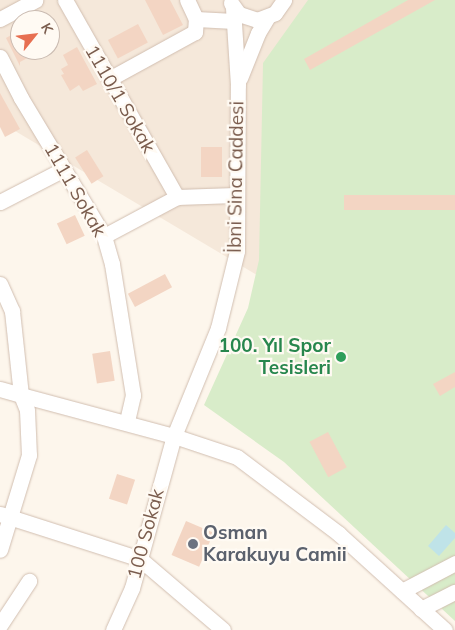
<!DOCTYPE html>
<html>
<head>
<meta charset="utf-8">
<style>
  body { margin:0 }
  #map { position:relative; width:455px; height:630px; overflow:hidden; background:#fdf6ec; font-family:Mulish,sans-serif }
  div>[style] { position:absolute }
  [style*='--x'] { left:calc(var(--x)*1px); top:calc(var(--y)*1px); width:calc(var(--w)*1px); rotate:calc(var(--a)*1deg) }
  .residential>* { inset:0; background:#f5e8da }
  .green>* { inset:0; background:#d8ecc9 }
  .water>* { inset:0; background:#bfe3e8 }
  .building>* { inset:0; background:#f3d5c3; transform-origin:0 0 }
  .roads { filter:drop-shadow(0 0 1px #d1beb0) drop-shadow(0 0 1px #d1beb0) }
  .minor>* { height:15px; margin:-7.5px; padding:0 7.5px; transform-origin:7.5px; border-radius:7.5px; background:#fff }
  .dots>* { width:14px; height:14px; translate:-50% -50%; box-sizing:border-box; border:2px solid #fffaf3; border-radius:50% }
  span { translate:-50% -50%; white-space:nowrap; text-align:center; line-height:1.15; -webkit-text-stroke:4.5px #fffaf3; paint-order:stroke }
  .street-label { font-size:19px; color:#7a5c4d }
  .leisure-label { font-size:19px; color:#27864d; font-weight:700 }
  .right { translate:-100% -50%; text-align:right }
  .worship-label { font-size:19px; color:#5b616d; font-weight:700 }
  .left { translate:0 -50%; text-align:left }
  .north { position:absolute; left:10px; top:10px; width:50px; height:50px; box-sizing:border-box; background:#fffaf3; border:1px solid #cabbb1; border-radius:50%; rotate:61deg; font-size:14px; font-weight:700; line-height:20px; text-align:center; color:#7a5c4d }
  .north::after { content:''; display:block; margin:auto; width:18px; height:22px; background:#e76f51; clip-path:polygon(50% 0,100% 100%,50% 72%,0 100%) }
</style>
</head>
<body>
<div id="map">
  <div class="residential">
    <i style="clip-path:polygon(evenodd,0 0,455px 0,455px 393px,0 122px,0 0,20px 20px,50px 20px,50px 50px,20px 50px,20px 20px)"></i>
  </div>
  <div class="green">
    <i style="clip-path:polygon(308px 0,455px 0,455px 621px,284px 462px,204px 405px,248px 308px,259px 260px,263px 63px)"></i>
  </div>
  <div class="water">
    <i style="clip-path:polygon(446px 525px,455px 533px,455px 538px,439px 556px,428px 546px)"></i>
  </div>
  <div class="building">
    <i style="clip-path:polygon(145px 0,170px 0,183px 25px,163px 35px)"></i>
    <i style="clip-path:polygon(408px 0,435px 0,310px 70px,304px 59px)"></i>
    <i style="left:138px;top:24px;width:21px;height:34px;rotate:62deg"></i>
    <i style="clip-path:polygon(20px 30px,20px 50px,27px 50px,31px 56px,20px 62px,20px 66px,6px 38px)"></i>
    <i style="clip-path:polygon(77px 47px,97px 84px,83px 91px,79px 85px,70px 91px,61px 75px,64px 74px,61px 69px,68px 65px,63px 55px)"></i>
    <i style="clip-path:polygon(0 93px,20px 129px,5px 137px,0 127px)"></i>
    <i style="left:201px;top:147px;width:21px;height:30px"></i>
    <i style="left:87px;top:150px;width:31px;height:14px;rotate:58deg"></i>
    <i style="left:455px;top:195px;width:15px;height:111px;rotate:90deg"></i>
    <i style="left:75px;top:215px;width:23px;height:20px;rotate:65deg"></i>
    <i style="left:165px;top:274px;width:15px;height:42px;rotate:62deg"></i>
    <i style="left:110px;top:351px;width:30px;height:18px;rotate:81deg"></i>
    <i style="clip-path:polygon(455px 372px,455px 387px,440px 396px,433px 384px)"></i>
    <i style="left:328px;top:432px;width:40px;height:21px;rotate:62deg"></i>
    <i style="left:117px;top:474px;width:19px;height:26px;rotate:18deg"></i>
    <i style="left:186px;top:521px;width:30px;height:37px;rotate:23deg"></i>
  </div>
  <div class="roads">
    <div class="minor">
      <i style="--x:65;--y:0;--w:227;--a:60.4"></i>
      <i style="--x:231;--y:3;--w:14;--a:54"></i>
      <i style="--x:239;--y:14;--w:19;--a:18"></i>
      <i style="--x:257;--y:20;--w:19;--a:-21"></i>
      <i style="--x:275;--y:13;--w:16;--a:-55"></i>
      <i style="--x:0;--y:19;--w:40;--a:-28"></i>
      <i style="--x:196;--y:19;--w:38;--a:3"></i>
      <i style="--x:0;--y:57;--w:46;--a:62.9"></i>
      <i style="--x:21;--y:98;--w:161;--a:59"></i>
      <i style="--x:104;--y:236;--w:29;--a:74"></i>
      <i style="--x:112;--y:264;--w:133;--a:80.9"></i>
      <i style="--x:133;--y:395;--w:27;--a:103"></i>
      <i style="--x:240;--y:78;--w:48;--a:-68.2"></i>
      <i style="--x:258;--y:33;--w:17;--a:-59"></i>
      <i style="--x:109;--y:79;--w:98;--a:-28.7"></i>
      <i style="--x:195;--y:32;--w:13;--a:-86"></i>
      <i style="--x:196;--y:19;--w:21;--a:-115"></i>
      <i style="--x:0;--y:202;--w:72;--a:-27.3"></i>
      <i style="--x:104;--y:236;--w:83;--a:-28.1"></i>
      <i style="--x:177;--y:197;--w:58;--a:-2"></i>
      <i style="--x:0;--y:284;--w:30;--a:66"></i>
      <i style="--x:12;--y:311;--w:84;--a:83.9"></i>
      <i style="--x:21;--y:395;--w:158;--a:15"></i>
      <i style="--x:174;--y:436;--w:117;--a:-67.8"></i>
      <i style="--x:218;--y:328;--w:79;--a:-76.1"></i>
      <i style="--x:237;--y:251;--w:166;--a:-89.7"></i>
      <i style="--x:238;--y:85;--w:78;--a:-93.7"></i>
      <i style="--x:0;--y:389;--w:22;--a:16"></i>
      <i style="--x:21;--y:395;--w:16;--a:68"></i>
      <i style="--x:27;--y:410;--w:45;--a:87.5"></i>
      <i style="--x:29;--y:455;--w:99;--a:107"></i>
      <i style="--x:0;--y:514;--w:147;--a:17.8"></i>
      <i style="--x:140;--y:559;--w:109;--a:40.5"></i>
      <i style="--x:402;--y:591;--w:60;--a:-27.8"></i>
      <i style="--x:421;--y:609;--w:38;--a:-27"></i>
      <i style="--x:0;--y:625;--w:53;--a:-56.6"></i>
      <i style="--x:113;--y:630;--w:46;--a:-65.7"></i>
      <i style="--x:132;--y:588;--w:158;--a:-74.6"></i>
      <i style="--x:174;--y:436;--w:66;--a:18.4"></i>
      <i style="--x:237;--y:457;--w:128;--a:37"></i>
      <i style="--x:339;--y:534;--w:143;--a:42.2"></i>
    </div>
  </div>
  <div class="dots">
    <i style="left:341px;top:357px;background:#2e9e5b"></i>
    <i style="left:193px;top:544px;background:#6b7280"></i>
  </div>
  <div class="street-label">
    <span style="left:120px;top:99px;rotate:60deg">1110/1 Sokak</span>
    <span style="left:236px;top:177px;rotate:-89deg">İbni Sina Caddesi</span>
    <span style="left:75px;top:190px;rotate:60deg">1111 Sokak</span>
    <span style="left:146px;top:534px;rotate:-75deg">100 Sokak</span>
  </div>
  <div class="leisure-label">
    <span class="right" style="left:331px;top:357px">100. Yıl Spor<br>Tesisleri</span>
  </div>
  <div class="worship-label">
    <span class="left" style="left:203px;top:544px">Osman<br>Karakuyu Camii</span>
  </div>
  <div class="north">K</div>
</div>
</body>
</html>
